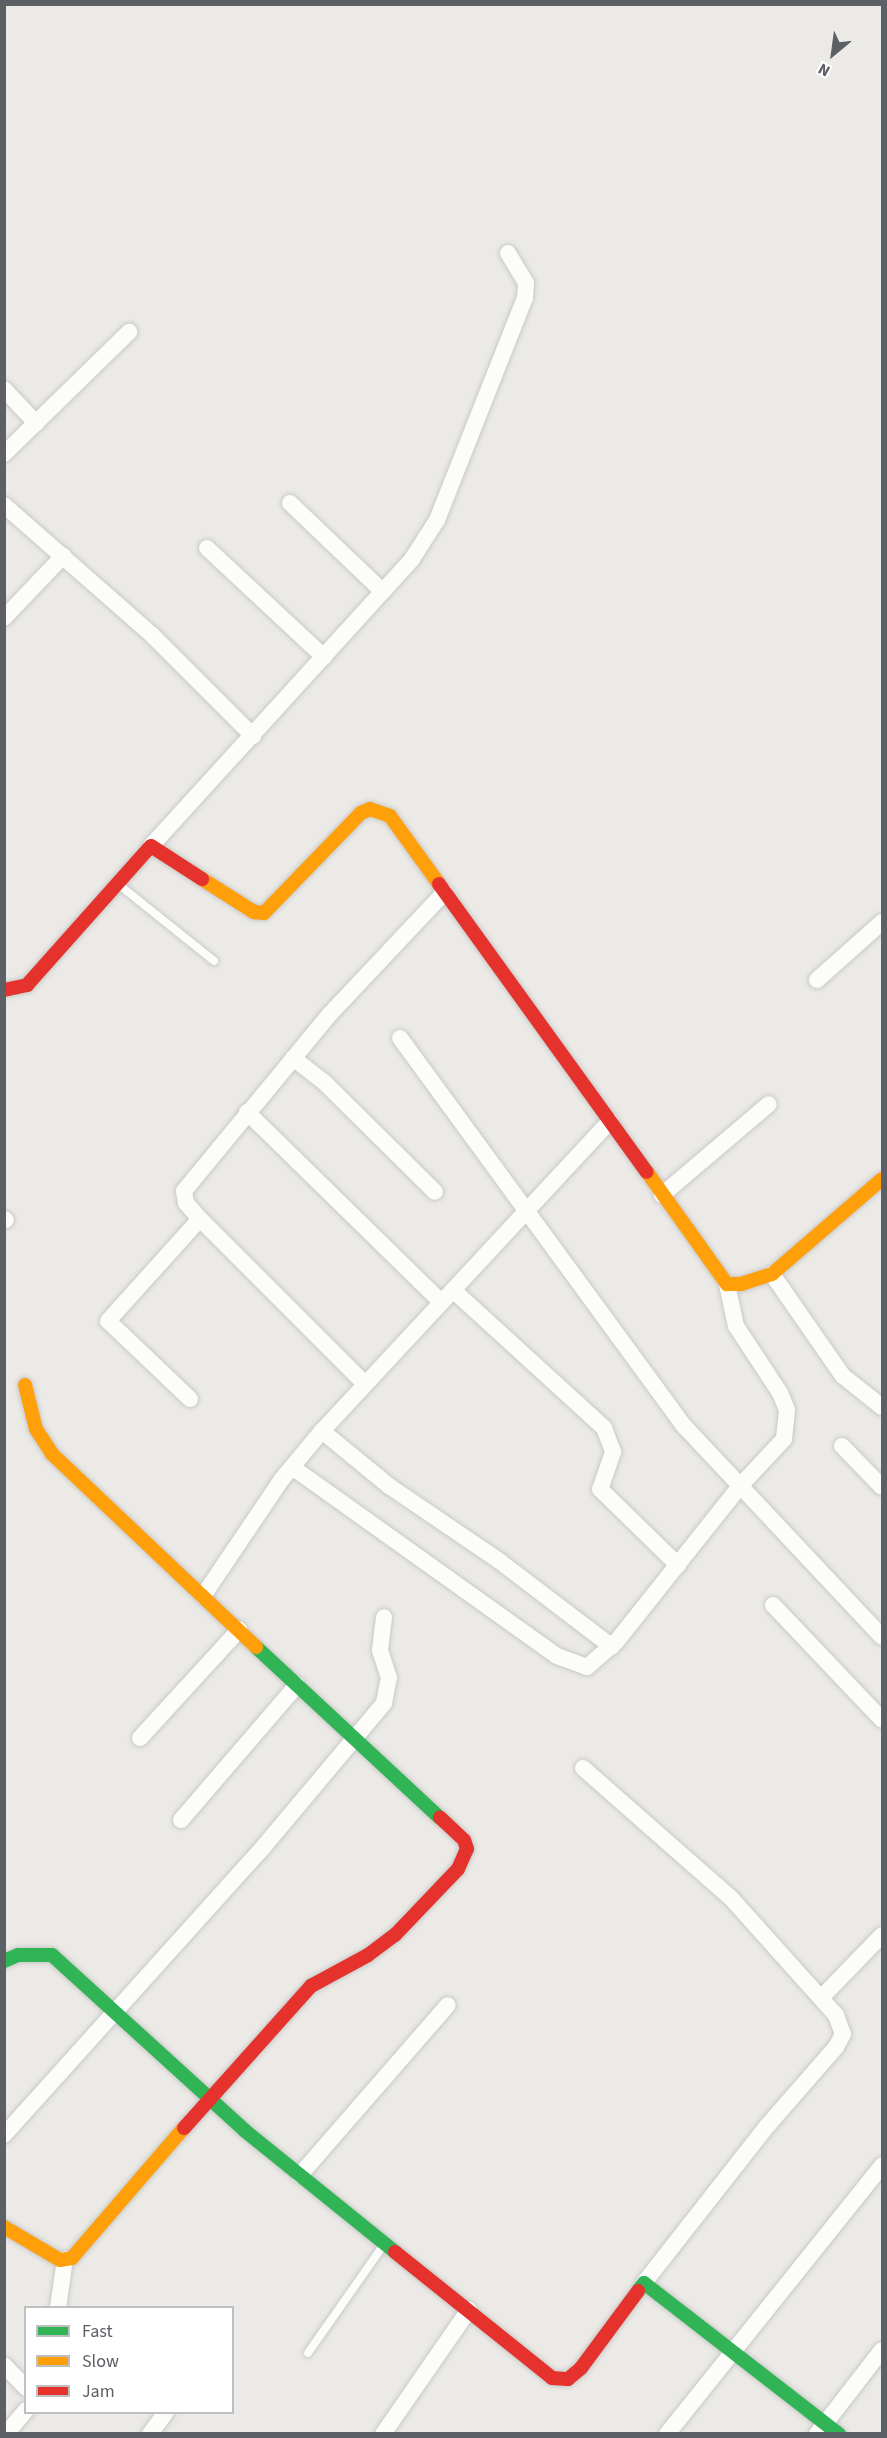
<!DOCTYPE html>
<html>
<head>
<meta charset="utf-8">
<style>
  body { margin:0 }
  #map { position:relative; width:887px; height:2438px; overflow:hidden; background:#eceae6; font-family:"Source Sans 3",sans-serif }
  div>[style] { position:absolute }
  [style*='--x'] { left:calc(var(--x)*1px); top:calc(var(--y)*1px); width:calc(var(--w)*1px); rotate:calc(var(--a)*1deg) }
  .roads { filter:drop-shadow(0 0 2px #c8c9c8) drop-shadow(0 0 2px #c8c9c8) }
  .lane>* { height:8px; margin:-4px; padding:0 4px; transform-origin:4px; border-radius:4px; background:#fcfcfb }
  .street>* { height:16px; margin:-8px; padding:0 8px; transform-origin:8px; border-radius:8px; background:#fcfcfb }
  .fast>* { height:14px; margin:-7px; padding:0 7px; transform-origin:7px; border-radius:7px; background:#30b455 }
  .slow>* { height:14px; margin:-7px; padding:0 7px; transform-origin:7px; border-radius:7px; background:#ff9f0a }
  .jam>* { height:14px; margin:-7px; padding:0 7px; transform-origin:7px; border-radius:7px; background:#e5322d }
  span { translate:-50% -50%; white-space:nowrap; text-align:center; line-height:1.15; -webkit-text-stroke:4.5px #fff; paint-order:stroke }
  .frame { position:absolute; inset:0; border:6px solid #5c6064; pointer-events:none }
  .legend { position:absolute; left:24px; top:2306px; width:210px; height:108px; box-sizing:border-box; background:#fff; border:2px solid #bebfc1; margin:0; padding:8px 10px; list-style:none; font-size:18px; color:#5c6064 }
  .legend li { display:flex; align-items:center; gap:12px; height:30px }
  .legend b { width:30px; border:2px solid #bebfc1 }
  .north { position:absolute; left:803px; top:24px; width:60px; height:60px; -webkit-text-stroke:4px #fff; paint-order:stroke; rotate:209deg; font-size:16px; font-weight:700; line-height:24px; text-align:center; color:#5c6064 }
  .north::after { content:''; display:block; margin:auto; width:21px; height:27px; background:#5c6064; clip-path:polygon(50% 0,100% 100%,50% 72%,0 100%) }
</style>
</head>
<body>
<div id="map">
  <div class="roads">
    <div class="lane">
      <i style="--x:118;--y:884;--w:123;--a:38.7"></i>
      <i style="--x:308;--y:2353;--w:134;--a:-55"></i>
    </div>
    <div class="street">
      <i style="--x:4;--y:389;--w:47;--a:46.7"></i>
      <i style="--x:4;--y:454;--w:175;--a:-44.3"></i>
      <i style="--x:290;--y:503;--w:127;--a:43.7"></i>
      <i style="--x:4;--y:505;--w:197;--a:41.3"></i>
      <i style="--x:152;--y:635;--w:143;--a:45"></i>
      <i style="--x:207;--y:548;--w:160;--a:43"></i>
      <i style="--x:4;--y:618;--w:86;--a:-46.4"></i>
      <i style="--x:151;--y:846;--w:388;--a:-47.7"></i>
      <i style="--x:412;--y:559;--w:46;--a:-57.3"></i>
      <i style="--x:437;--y:520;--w:239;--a:-68.4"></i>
      <i style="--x:525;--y:298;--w:15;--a:-86"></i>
      <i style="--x:526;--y:283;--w:35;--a:-121"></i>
      <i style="--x:817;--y:980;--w:87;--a:-41.7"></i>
      <i style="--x:400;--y:1038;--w:482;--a:53.8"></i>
      <i style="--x:685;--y:1427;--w:288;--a:46.8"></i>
      <i style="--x:293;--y:1058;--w:39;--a:38"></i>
      <i style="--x:324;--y:1082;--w:156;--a:44.7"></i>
      <i style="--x:247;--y:1112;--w:272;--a:44.4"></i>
      <i style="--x:662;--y:1195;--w:140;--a:-40.4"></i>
      <i style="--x:4;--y:1219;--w:2;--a:27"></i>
      <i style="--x:772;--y:1274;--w:124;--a:55.2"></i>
      <i style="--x:843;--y:1376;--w:50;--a:38.5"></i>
      <i style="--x:453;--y:1290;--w:205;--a:42.4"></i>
      <i style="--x:604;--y:1428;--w:26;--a:69"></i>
      <i style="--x:613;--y:1452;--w:39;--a:109"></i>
      <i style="--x:600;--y:1489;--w:109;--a:44.3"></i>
      <i style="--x:364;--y:1383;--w:232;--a:-135"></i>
      <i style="--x:200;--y:1219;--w:21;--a:-131"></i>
      <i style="--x:186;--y:1203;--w:12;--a:-99"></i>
      <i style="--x:184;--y:1191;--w:228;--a:-50.5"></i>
      <i style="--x:329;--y:1015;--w:169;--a:-46.7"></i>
      <i style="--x:190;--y:1399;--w:113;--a:-136.4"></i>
      <i style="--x:108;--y:1321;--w:137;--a:-48"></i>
      <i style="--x:322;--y:1431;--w:87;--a:39.4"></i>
      <i style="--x:389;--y:1486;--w:132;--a:34.2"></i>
      <i style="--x:498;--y:1560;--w:143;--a:37.3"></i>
      <i style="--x:842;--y:1446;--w:57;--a:45.7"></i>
      <i style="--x:292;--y:1467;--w:325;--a:35.5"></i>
      <i style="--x:557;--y:1656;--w:32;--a:20"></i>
      <i style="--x:587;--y:1667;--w:38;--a:-41"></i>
      <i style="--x:616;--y:1642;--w:199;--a:-51.5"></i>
      <i style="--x:740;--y:1486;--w:64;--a:-46.9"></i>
      <i style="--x:784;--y:1439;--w:29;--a:-84"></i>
      <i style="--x:787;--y:1410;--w:18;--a:-112"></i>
      <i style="--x:780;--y:1393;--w:80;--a:-123.3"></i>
      <i style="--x:736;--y:1326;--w:43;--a:-102.1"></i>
      <i style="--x:203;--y:1596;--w:141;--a:-56"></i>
      <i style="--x:282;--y:1479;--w:62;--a:-50.2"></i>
      <i style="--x:322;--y:1431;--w:423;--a:-47.1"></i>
      <i style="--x:773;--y:1605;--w:158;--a:46.5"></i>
      <i style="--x:140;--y:1738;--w:147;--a:-47.5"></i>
      <i style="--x:583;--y:1768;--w:196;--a:41.3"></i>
      <i style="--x:730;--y:1897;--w:159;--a:48.1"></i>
      <i style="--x:836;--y:2015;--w:20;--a:70"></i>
      <i style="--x:843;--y:2034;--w:15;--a:118"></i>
      <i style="--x:836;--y:2047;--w:105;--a:131.1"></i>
      <i style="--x:767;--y:2126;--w:199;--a:128.1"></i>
      <i style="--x:181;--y:1820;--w:178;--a:-49.3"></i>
      <i style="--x:821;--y:1998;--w:88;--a:-45.9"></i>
      <i style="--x:4;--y:2135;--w:382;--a:-48"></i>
      <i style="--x:260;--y:1851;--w:193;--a:-50"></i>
      <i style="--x:384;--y:1703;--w:25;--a:-79"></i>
      <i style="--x:389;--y:1678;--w:29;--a:-108"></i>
      <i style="--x:380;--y:1650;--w:33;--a:-83"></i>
      <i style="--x:300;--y:2175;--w:225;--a:-49"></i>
      <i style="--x:58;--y:2308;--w:49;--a:-81.9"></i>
      <i style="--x:4;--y:2365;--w:32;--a:46"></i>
      <i style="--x:6;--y:2434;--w:31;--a:-50"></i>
      <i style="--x:150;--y:2434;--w:27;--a:-54"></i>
      <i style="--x:383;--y:2434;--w:151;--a:-55.3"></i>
      <i style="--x:667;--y:2434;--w:344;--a:-51.3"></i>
      <i style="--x:817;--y:2434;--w:106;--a:-52.3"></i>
    </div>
    <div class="fast">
      <i style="--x:256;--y:1647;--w:251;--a:42.9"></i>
      <i style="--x:4;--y:1961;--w:15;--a:-23"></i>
      <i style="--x:18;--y:1955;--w:34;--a:0"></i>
      <i style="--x:52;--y:1955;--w:260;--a:42.3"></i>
      <i style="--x:244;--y:2130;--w:194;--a:38.9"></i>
      <i style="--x:638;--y:2291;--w:10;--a:-53"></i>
      <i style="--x:644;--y:2283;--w:247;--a:37.8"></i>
    </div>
    <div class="slow">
      <i style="--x:202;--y:879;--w:62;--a:32.4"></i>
      <i style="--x:254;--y:912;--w:10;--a:6"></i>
      <i style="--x:264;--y:913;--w:139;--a:-45.9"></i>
      <i style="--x:361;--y:813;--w:10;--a:-24"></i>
      <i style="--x:370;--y:809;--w:21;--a:19"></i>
      <i style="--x:390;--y:816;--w:84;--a:54.2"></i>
      <i style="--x:647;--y:1172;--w:138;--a:54.5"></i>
      <i style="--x:727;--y:1284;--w:14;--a:0"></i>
      <i style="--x:741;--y:1284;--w:33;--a:-18"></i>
      <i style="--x:772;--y:1274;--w:145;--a:-40.8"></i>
      <i style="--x:25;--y:1385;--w:45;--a:76"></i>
      <i style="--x:36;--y:1429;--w:30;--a:57"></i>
      <i style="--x:52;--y:1454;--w:281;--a:43.4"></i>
      <i style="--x:4;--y:2227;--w:65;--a:30.5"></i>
      <i style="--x:60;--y:2260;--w:12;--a:-9"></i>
      <i style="--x:72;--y:2258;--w:172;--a:-49.3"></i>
    </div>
    <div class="jam">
      <i style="--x:439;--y:884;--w:355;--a:54.2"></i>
      <i style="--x:4;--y:990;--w:24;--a:-12"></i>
      <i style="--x:27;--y:985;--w:186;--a:-48.3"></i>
      <i style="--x:151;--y:846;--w:61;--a:32.9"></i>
      <i style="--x:184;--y:2128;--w:191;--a:-48.2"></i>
      <i style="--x:311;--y:1986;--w:65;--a:-28.5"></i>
      <i style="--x:368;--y:1955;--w:34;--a:-37"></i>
      <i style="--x:395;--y:1935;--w:91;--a:-46.3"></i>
      <i style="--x:458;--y:1869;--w:22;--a:-66"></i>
      <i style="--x:467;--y:1849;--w:9;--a:-108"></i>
      <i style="--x:464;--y:1840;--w:33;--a:-137"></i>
      <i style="--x:395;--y:2252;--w:201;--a:38.7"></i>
      <i style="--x:552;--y:2378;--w:16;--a:4"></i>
      <i style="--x:568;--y:2379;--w:17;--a:-40"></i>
      <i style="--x:581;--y:2368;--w:96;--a:-53.5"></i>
    </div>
  </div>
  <div class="frame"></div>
  <ul class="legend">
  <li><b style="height:8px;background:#30b455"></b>Fast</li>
  <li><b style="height:8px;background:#ff9f0a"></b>Slow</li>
  <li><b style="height:8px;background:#e5322d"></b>Jam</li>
  </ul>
  <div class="north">N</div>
</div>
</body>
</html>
